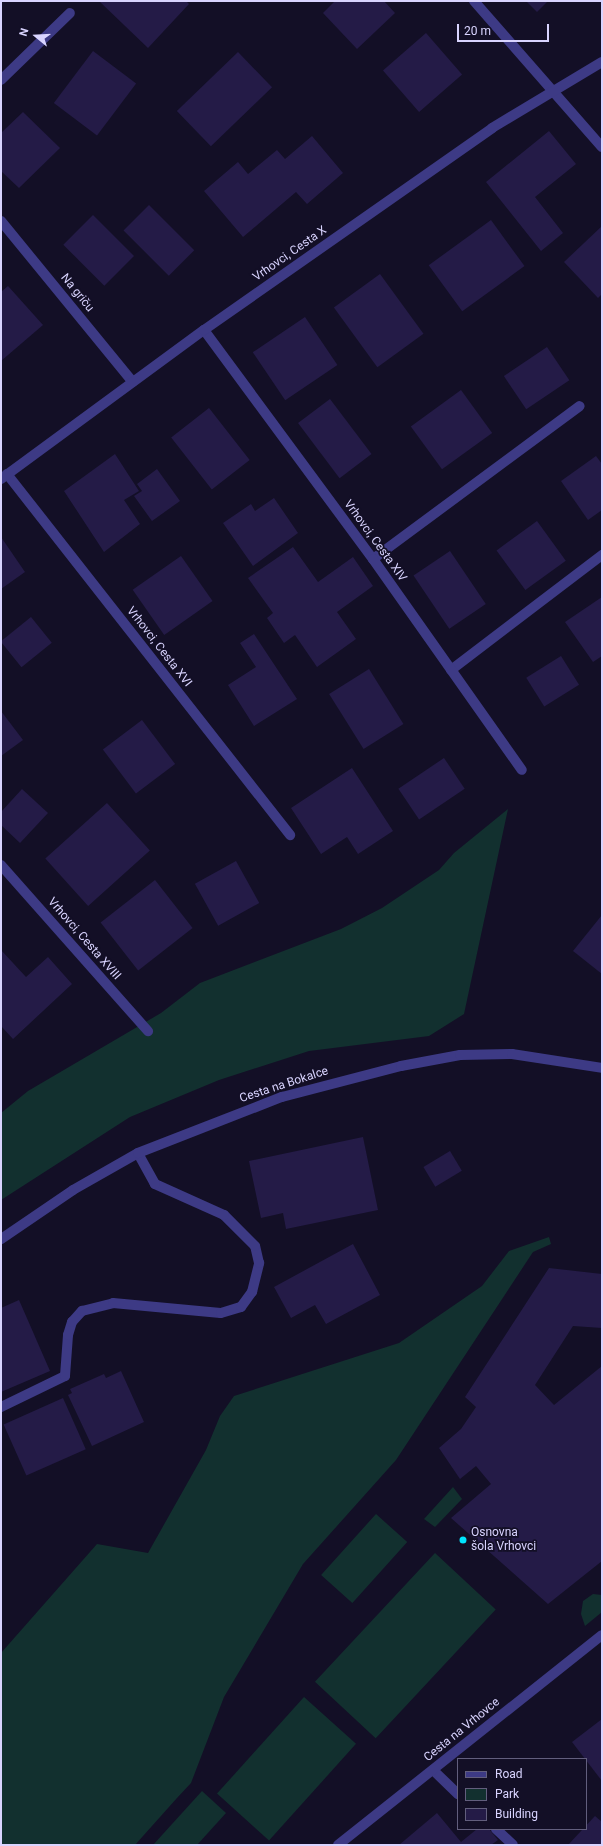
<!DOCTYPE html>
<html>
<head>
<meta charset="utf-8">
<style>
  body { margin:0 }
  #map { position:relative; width:603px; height:1846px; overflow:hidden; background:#130f26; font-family:Roboto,sans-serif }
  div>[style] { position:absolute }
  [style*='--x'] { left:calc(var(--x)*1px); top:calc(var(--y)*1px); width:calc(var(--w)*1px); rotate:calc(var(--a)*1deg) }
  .green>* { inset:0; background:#12302f; transform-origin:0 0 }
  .building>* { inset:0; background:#241b47; transform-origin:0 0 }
  .service>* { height:10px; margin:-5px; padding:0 5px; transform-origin:5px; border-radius:5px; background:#3d3a85 }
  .minor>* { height:10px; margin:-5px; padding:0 5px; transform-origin:5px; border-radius:5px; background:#3d3a85 }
  .tertiary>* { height:10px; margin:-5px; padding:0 5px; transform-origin:5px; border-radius:5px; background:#3d3a85 }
  .dots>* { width:11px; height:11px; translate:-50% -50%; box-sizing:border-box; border:2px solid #130f26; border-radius:50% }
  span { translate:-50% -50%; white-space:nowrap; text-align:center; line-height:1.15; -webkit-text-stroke:3.5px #130f26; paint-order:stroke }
  .street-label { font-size:12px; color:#d9d4ff }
  .poi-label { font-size:12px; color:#d9d4ff }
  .left { translate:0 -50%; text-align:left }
  .frame { position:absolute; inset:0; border:2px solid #d9d4ff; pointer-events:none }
  .legend { position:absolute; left:457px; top:1758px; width:130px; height:72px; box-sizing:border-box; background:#130f26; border:1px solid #625e7d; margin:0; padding:5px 7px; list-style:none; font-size:12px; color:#d9d4ff }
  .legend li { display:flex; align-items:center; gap:8px; height:20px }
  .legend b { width:20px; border:1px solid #625e7d }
  .north { position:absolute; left:16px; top:16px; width:40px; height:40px; -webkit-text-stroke:3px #130f26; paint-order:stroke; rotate:288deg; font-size:11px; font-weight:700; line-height:16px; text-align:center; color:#d9d4ff }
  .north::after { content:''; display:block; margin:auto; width:14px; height:18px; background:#d9d4ff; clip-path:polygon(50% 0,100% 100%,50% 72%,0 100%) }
  .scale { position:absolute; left:457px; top:24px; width:92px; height:18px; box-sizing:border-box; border:2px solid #d9d4ff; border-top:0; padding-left:5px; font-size:12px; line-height:14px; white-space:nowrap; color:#d9d4ff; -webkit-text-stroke:3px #130f26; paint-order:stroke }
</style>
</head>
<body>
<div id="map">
  <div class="green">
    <i style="clip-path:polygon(508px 809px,464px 1014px,429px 1036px,309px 1051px,219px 1080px,130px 1117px,1px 1200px,1px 1113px,28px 1091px,161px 1013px,200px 983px,341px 929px,382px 908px,439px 870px,454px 853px)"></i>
    <i style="clip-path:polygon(549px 1237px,551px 1244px,533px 1252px,396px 1460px,303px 1564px,224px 1697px,191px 1783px,177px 1798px,135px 1845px,1px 1845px,1px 1653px,97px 1544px,148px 1553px,206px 1450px,220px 1416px,234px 1396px,399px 1343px,482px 1286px,509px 1251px)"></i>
    <i style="clip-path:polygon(453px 1487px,462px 1499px,435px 1527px,424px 1519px)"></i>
    <i style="left:376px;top:1514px;width:42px;height:82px;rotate:42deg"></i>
    <i style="left:435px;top:1553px;width:83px;height:176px;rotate:43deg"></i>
    <i style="clip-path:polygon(593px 1594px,602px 1595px,602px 1612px,585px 1626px,581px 1614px,583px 1601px)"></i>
    <i style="left:304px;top:1697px;width:70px;height:130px;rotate:42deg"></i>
    <i style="clip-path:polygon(202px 1791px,226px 1813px,197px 1845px,153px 1845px)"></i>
  </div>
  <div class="building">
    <i style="clip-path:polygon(99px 1px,186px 1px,189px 4px,148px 48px)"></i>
    <i style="clip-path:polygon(335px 1px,384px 1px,395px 13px,357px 49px,323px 13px)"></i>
    <i style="clip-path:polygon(526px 1px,548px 1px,537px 12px)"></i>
    <i style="left:426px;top:33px;width:55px;height:57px;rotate:49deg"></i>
    <i style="left:93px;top:51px;width:54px;height:65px;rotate:37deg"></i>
    <i style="left:238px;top:52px;width:49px;height:85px;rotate:46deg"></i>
    <i style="clip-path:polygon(23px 112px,60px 148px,19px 188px,1px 171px,1px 133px)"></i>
    <i style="clip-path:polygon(549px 131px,576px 164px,535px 197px,563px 233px,541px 251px,486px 182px)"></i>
    <i style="clip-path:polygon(312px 136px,343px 173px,307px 204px,296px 192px,243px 237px,204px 191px,238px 162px,248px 174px,277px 150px,285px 159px)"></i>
    <i style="left:149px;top:205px;width:64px;height:36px;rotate:45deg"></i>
    <i style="left:93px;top:215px;width:58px;height:42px;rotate:45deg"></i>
    <i style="left:491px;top:220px;width:57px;height:77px;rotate:54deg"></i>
    <i style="clip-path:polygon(602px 226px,602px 294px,598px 298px,564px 262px)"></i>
    <i style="left:380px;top:274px;width:74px;height:57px;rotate:54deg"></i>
    <i style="clip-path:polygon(8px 286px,43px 325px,1px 361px,1px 292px)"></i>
    <i style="left:305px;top:317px;width:58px;height:63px;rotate:56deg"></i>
    <i style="left:547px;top:347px;width:40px;height:52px;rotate:56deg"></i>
    <i style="left:461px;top:390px;width:53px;height:62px;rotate:54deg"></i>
    <i style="left:330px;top:399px;width:69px;height:40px;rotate:53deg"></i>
    <i style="left:209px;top:408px;width:66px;height:48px;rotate:52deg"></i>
    <i style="clip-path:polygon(115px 454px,139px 491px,124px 500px,140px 524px,104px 552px,64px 491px)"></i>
    <i style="clip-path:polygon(596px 456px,602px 464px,602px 510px,588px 520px,561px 481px)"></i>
    <i style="clip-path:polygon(157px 469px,180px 501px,152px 521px,134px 496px,142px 491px,137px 484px)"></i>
    <i style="clip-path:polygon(274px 498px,298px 533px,253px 566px,223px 523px,251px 504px,255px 511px)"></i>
    <i style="left:537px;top:521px;width:49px;height:50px;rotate:54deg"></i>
    <i style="clip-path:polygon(1px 537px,25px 572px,1px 589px)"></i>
    <i style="clip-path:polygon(293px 547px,318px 582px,353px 557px,373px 586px,337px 612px,356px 639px,317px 667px,295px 635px,284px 643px,267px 618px,273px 613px,248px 578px)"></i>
    <i style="left:450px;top:551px;width:64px;height:44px;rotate:56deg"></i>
    <i style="left:181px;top:556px;width:55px;height:59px;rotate:55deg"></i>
    <i style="clip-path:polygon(602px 597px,602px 656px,593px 662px,565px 622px)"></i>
    <i style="left:31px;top:617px;width:33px;height:39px;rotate:51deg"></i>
    <i style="clip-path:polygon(254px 634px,297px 699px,254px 726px,228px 685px,256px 667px,240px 643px)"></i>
    <i style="left:561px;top:656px;width:34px;height:41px;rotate:58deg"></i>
    <i style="left:369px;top:669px;width:65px;height:47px;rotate:58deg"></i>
    <i style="clip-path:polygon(1px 711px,23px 740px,1px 756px)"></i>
    <i style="left:142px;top:720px;width:55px;height:49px;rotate:53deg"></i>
    <i style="left:444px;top:758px;width:37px;height:55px;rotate:56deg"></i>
    <i style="clip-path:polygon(352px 768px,393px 831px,358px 854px,347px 837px,321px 854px,291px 808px)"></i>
    <i style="clip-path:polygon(22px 789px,48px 813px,20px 843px,1px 825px,1px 812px)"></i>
    <i style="left:107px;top:803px;width:64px;height:83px;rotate:48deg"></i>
    <i style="left:236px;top:861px;width:48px;height:47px;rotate:61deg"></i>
    <i style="left:155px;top:880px;width:61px;height:69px;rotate:52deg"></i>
    <i style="clip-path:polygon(602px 915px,602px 974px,573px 951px)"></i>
    <i style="clip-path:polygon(1px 950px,26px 977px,48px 957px,72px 984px,13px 1039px,1px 1026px)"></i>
    <i style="clip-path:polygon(363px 1137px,378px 1210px,286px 1229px,283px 1213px,261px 1218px,249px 1161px)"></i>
    <i style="left:450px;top:1151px;width:23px;height:31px;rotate:59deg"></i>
    <i style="clip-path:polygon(353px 1244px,380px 1295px,326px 1324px,315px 1305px,291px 1318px,274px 1287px)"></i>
    <i style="clip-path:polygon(549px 1268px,602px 1274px,602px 1328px,573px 1326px,535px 1385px,554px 1405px,602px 1366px,602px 1561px,548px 1604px,451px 1518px,491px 1484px,476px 1466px,460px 1479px,439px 1448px,461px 1429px,476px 1407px,465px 1397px)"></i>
    <i style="clip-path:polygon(19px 1300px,50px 1371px,1px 1392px,1px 1308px)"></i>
    <i style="clip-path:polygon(121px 1371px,144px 1422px,92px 1446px,68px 1395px,72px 1393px,70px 1389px,104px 1374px,106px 1378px)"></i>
    <i style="left:63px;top:1398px;width:56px;height:65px;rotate:66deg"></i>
    <i style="clip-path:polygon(602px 1719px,602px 1781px,572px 1742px)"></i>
    <i style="clip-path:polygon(437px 1813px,461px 1842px,477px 1829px,489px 1829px,498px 1840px,491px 1845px,399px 1845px)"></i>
    <i style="clip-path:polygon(595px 1816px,602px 1822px,602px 1845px,568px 1845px)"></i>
  </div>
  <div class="service">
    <i style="--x:1;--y:80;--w:96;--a:-44.2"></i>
    <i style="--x:7;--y:474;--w:459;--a:51.9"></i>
    <i style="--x:373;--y:559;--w:257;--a:-36.5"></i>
    <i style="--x:451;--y:670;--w:190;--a:-37.3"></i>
    <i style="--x:1;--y:865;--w:222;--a:48.5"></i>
    <i style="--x:1;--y:1407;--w:71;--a:-25.8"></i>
    <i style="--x:65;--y:1376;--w:41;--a:-85.8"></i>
    <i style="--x:68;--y:1335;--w:14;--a:-73"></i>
    <i style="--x:72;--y:1322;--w:15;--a:-48"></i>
    <i style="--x:82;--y:1311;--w:32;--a:-14"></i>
    <i style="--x:113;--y:1303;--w:108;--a:5.3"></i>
    <i style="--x:221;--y:1313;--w:21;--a:-17"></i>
    <i style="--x:241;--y:1307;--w:19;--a:-54"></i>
    <i style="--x:252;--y:1292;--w:30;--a:-76"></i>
    <i style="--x:259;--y:1263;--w:17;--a:-103"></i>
    <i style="--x:255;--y:1246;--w:44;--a:-135"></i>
    <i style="--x:224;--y:1215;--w:76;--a:-155.8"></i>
    <i style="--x:155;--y:1184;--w:35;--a:-119"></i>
    <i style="--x:433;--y:1770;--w:35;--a:44"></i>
    <i style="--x:496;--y:1829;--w:23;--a:43"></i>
  </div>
  <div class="minor">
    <i style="--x:474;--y:1;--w:194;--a:48.8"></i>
    <i style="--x:1;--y:221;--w:208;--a:50.7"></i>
    <i style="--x:204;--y:330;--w:285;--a:53.6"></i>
    <i style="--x:373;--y:559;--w:258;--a:54.8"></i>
    <i style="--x:1;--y:479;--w:252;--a:-36.3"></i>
    <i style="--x:204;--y:330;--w:352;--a:-35"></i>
    <i style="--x:492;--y:128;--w:128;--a:-31"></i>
    <i style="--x:338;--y:1845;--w:337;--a:-38.5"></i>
  </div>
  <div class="tertiary">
    <i style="--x:1;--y:1239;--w:87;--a:-34.2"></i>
    <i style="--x:73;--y:1190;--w:75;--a:-29.6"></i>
    <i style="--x:138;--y:1153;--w:155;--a:-21.3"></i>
    <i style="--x:282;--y:1097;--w:123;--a:-14.6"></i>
    <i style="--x:401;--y:1066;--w:60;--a:-10.6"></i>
    <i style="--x:460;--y:1055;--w:52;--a:-1.1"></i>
    <i style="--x:512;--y:1054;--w:91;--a:8.8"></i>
  </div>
  <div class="dots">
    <i style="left:463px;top:1540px;background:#00e5ff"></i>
  </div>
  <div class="street-label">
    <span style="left:290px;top:254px;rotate:-35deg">Vrhovci, Cesta X</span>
    <span style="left:77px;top:293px;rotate:51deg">Na griču</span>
    <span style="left:375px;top:541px;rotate:54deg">Vrhovci, Cesta XIV</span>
    <span style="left:159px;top:647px;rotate:52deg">Vrhovci, Cesta XVI</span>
    <span style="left:84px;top:939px;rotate:49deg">Vrhovci, Cesta XVIII</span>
    <span style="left:284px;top:1085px;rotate:-18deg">Cesta na Bokalce</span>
    <span style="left:462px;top:1730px;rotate:-39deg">Cesta na Vrhovce</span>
  </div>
  <div class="poi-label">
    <span class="left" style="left:471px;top:1540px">Osnovna<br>šola Vrhovci</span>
  </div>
  <div class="frame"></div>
  <ul class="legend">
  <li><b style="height:5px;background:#3d3a85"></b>Road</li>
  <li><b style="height:11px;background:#12302f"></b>Park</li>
  <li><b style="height:11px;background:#241b47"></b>Building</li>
  </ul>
  <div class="north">N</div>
  <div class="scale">20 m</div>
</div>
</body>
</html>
